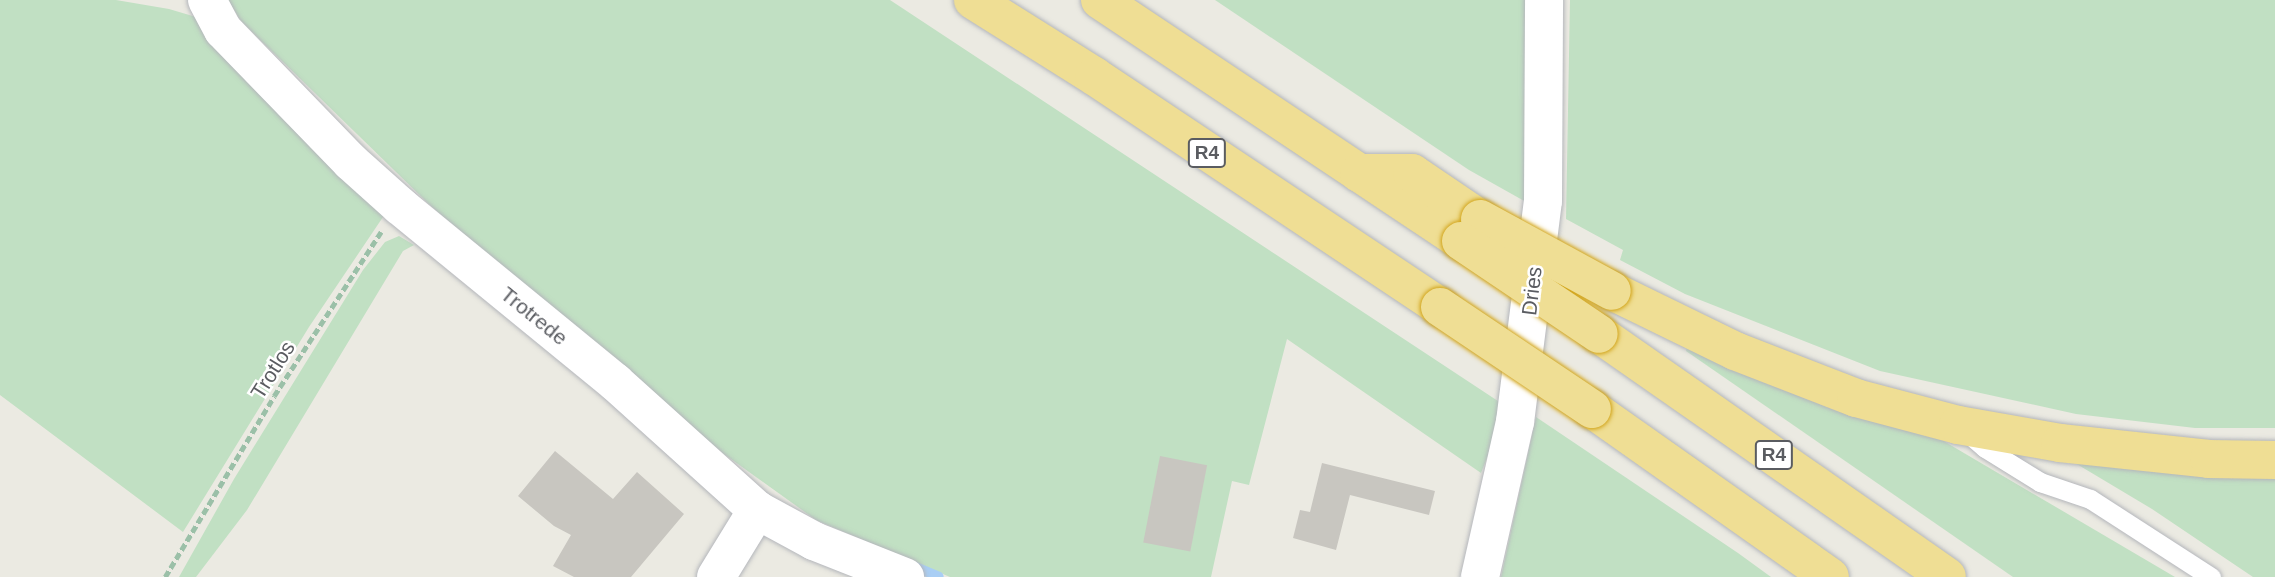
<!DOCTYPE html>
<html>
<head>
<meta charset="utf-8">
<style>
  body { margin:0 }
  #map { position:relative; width:2275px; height:577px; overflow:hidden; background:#ebeae2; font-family:Arial,sans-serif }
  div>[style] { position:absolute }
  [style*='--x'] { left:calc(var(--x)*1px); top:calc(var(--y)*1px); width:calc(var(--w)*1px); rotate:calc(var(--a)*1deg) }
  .green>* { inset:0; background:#c1e0c3 }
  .stream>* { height:10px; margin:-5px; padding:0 5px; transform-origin:5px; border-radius:5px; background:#a9cef4 }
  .building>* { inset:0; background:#c8c6c0; transform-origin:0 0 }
  .path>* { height:4.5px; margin-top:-2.25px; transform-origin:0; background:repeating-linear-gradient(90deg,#9bc0a8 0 7px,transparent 0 10.5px) }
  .roads { filter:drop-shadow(0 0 2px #b4b6bb) drop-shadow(0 0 2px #b4b6bb) }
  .service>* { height:19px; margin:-9.5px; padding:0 9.5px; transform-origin:9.5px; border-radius:9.5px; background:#fff }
  .minor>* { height:38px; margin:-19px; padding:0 19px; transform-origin:19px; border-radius:19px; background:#fff }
  .motorway>* { height:38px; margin:-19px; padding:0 19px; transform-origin:19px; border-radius:19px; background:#efde94 }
  .bridges { filter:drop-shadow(0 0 2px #d2a51b) drop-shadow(0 0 2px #d2a51b) }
  .motorway-bridge>* { height:38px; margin:-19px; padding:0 19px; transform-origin:19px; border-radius:19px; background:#efde94 }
  span { translate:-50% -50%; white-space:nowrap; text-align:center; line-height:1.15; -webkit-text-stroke:5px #fff; paint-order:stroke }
  .shield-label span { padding:2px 5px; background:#fff; border:2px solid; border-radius:5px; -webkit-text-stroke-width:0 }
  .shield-label { font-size:19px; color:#5a5c61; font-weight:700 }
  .street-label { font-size:21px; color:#5a5c61 }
</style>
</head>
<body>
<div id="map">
  <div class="green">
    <i style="clip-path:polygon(0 0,116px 0,169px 9px,196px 17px,386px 208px,383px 217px,309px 327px,183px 532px,0 395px)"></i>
    <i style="clip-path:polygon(228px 0,890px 0,1507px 407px,1481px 473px,1287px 339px,1249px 485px,1232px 481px,1211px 577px,950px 577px,816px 520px,724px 454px,433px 208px,241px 21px)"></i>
    <i style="clip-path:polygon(1215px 0,1532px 0,1526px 202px,1469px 170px)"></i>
    <i style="clip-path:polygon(1570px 0,2275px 0,2275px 428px,2195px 428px,2076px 414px,1880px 371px,1685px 294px,1620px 260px,1623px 250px,1566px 219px)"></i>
    <i style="clip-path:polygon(399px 236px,414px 245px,403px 251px,247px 510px,196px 577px,179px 577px,234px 479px,363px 270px,385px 242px)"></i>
    <i style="clip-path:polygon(1688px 344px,1930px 433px,2175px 577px,2013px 577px,1686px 351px)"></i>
    <i style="clip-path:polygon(1536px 417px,1738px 553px,1771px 577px,1501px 577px)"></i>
    <i style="clip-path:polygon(2070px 460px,2275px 475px,2275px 577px,2253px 577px,2152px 509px)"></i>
  </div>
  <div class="stream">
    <i style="--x:911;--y:565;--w:30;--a:23"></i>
  </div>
  <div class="building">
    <i style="clip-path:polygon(555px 451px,613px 499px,637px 472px,684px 514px,631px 577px,574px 577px,553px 566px,571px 535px,554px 526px,518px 496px)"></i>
    <i style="left:1160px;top:456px;width:48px;height:88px;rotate:11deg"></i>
    <i style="clip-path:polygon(1322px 463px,1435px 491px,1429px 515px,1350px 495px,1336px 550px,1293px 538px,1300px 510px,1310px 512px)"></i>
  </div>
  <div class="path">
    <i style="--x:165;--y:577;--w:211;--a:-58.9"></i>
    <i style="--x:274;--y:396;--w:196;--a:-56.9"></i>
  </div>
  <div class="roads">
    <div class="service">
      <i style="--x:1969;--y:434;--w:21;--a:41"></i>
      <i style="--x:1985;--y:448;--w:65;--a:31.7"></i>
      <i style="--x:2040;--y:482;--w:53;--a:18.8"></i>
      <i style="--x:2090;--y:499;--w:144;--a:32.8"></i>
    </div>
    <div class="minor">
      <i style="--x:207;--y:0;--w:34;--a:62"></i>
      <i style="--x:223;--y:30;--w:184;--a:45.9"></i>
      <i style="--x:351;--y:162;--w:66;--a:41.9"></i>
      <i style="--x:400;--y:206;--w:278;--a:39.3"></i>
      <i style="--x:615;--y:382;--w:191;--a:42"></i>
      <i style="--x:757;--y:510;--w:65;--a:28.5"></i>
      <i style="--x:814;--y:541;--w:98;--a:21.6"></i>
      <i style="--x:716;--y:577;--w:79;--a:-58.5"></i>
      <i style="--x:1480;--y:577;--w:159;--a:-77.3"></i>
      <i style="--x:1515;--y:422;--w:223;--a:-82.8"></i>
      <i style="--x:1543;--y:201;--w:201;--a:-89.7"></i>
    </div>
    <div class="motorway">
      <i style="--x:973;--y:0;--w:143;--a:32.1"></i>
      <i style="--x:1094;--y:76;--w:416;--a:33.7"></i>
      <i style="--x:1100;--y:0;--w:434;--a:33.7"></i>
      <i style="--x:1359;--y:173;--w:53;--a:0"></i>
      <i style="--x:1412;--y:173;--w:82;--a:34.1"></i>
      <i style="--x:1612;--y:291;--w:137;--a:26"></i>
      <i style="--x:1735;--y:351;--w:130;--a:21.2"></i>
      <i style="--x:1856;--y:398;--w:106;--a:14.8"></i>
      <i style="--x:1958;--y:425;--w:104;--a:10"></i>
      <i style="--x:2060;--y:443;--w:150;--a:6.1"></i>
      <i style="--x:2209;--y:459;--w:66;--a:0.9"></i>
      <i style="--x:1599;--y:334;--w:424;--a:34.9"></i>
      <i style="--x:1592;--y:409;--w:291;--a:35.2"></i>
    </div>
  </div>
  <div class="bridges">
    <div class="motorway-bridge">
      <i style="--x:1480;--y:219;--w:150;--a:28.6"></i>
      <i style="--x:1461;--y:241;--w:166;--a:34"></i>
      <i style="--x:1440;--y:307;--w:183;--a:33.9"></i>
    </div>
  </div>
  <div class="shield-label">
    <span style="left:1207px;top:153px">R4</span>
    <span style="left:1774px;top:455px">R4</span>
  </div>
  <div class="street-label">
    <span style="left:1532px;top:291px;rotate:-83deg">Dries</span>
    <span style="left:534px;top:316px;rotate:39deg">Trotrede</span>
    <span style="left:273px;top:370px;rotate:-58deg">Trotlos</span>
  </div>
</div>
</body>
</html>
